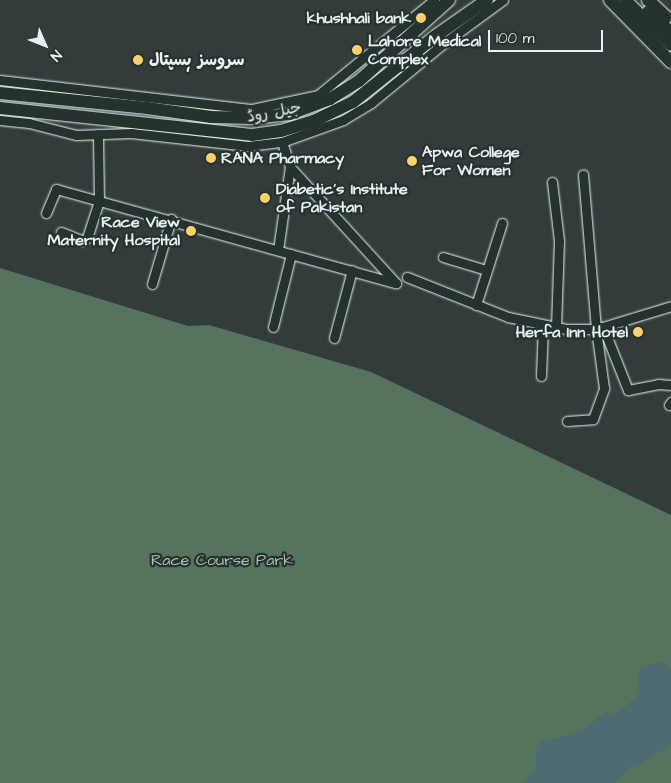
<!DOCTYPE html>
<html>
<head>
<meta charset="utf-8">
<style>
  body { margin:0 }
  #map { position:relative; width:671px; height:783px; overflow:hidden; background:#323d3b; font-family:"Architects Daughter","Playpen Sans Arabic",sans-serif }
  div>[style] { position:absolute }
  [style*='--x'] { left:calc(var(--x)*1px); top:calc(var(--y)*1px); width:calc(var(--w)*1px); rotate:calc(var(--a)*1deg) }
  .green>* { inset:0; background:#55745d }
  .water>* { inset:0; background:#4c6b73 }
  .roads { filter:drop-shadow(0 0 1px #e8f1f8) drop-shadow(0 0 1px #e8f1f8) }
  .street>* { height:9px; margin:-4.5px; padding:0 4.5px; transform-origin:4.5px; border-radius:4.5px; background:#26332d }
  .secondary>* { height:12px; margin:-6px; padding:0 6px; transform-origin:6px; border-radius:6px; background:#26332d }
  .dots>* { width:14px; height:14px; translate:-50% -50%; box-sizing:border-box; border:2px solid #26332d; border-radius:50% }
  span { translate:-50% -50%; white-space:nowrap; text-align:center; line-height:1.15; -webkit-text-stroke:4.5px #26332d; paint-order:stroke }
  .poi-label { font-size:16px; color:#e8f1f8; font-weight:700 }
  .right { translate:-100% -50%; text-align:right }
  .left { translate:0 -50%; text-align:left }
  .street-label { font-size:16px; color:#e8f1f8 }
  .park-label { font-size:16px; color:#adbfba }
  .north { position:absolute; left:20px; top:20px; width:50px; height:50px; -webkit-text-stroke:4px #26332d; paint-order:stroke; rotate:134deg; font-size:14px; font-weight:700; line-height:20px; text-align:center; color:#e8f1f8 }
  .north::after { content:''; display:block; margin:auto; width:18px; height:22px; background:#e8f1f8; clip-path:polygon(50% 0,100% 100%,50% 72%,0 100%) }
  .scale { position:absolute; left:488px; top:30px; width:115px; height:22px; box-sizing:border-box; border:2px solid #e8f1f8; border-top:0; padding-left:6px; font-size:15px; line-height:18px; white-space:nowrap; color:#e8f1f8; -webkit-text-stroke:4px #26332d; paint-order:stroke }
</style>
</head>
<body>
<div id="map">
  <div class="green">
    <i style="clip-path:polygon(0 268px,188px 326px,209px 325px,371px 372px,671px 515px,671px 783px,0 783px)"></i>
  </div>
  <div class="water">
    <i style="clip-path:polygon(663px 662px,671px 668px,671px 745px,634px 767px,631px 765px,615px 783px,522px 783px,536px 770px,536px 750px,540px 742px,569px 735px,587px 728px,606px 711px,613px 715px,625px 707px,640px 693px,638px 674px,641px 666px)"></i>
  </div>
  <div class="roads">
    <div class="street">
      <i style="--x:0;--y:80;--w:254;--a:6.6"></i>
      <i style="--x:252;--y:109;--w:67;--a:-12"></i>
      <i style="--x:318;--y:95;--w:150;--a:-39.3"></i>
      <i style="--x:0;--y:120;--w:29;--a:6"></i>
      <i style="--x:29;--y:123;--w:49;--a:14.3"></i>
      <i style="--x:76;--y:135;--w:55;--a:-2.1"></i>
      <i style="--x:131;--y:133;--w:118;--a:6.3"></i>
      <i style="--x:248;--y:146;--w:34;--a:-7"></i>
      <i style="--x:282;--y:142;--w:65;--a:-19.8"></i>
      <i style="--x:343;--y:120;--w:33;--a:-31"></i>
      <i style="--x:371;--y:103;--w:94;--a:-39.4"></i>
      <i style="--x:444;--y:43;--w:73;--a:-36.1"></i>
      <i style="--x:282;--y:142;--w:26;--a:72"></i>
      <i style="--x:290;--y:167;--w:157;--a:47.6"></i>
      <i style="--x:552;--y:182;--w:59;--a:83.2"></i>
      <i style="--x:559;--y:241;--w:86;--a:92"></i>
      <i style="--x:46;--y:213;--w:26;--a:-67"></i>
      <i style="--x:56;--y:189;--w:353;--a:15.5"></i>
      <i style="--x:61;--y:232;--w:24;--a:22"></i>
      <i style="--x:83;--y:241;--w:5;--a:-37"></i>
      <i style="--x:87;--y:238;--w:39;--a:-72"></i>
      <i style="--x:99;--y:201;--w:67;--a:-90.9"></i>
      <i style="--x:278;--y:250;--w:84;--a:-81.8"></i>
      <i style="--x:443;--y:257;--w:45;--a:16.8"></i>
      <i style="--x:407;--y:277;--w:109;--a:21.6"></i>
      <i style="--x:508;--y:317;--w:59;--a:11.7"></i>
      <i style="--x:566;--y:329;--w:30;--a:0"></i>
      <i style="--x:596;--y:329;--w:78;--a:-17"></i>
      <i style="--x:152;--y:284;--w:68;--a:-73.7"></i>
      <i style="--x:476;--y:305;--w:86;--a:-72.4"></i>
      <i style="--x:273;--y:327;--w:75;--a:-76.1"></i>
      <i style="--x:603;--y:327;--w:68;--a:68.4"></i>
      <i style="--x:628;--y:390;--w:31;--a:-11"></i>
      <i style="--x:658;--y:384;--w:13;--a:4"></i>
      <i style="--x:334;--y:338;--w:70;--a:-75.2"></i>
      <i style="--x:541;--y:376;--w:50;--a:-87.7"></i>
      <i style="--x:669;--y:405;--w:4;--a:-56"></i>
      <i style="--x:567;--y:421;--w:26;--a:-4"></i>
      <i style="--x:593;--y:419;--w:33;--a:-70"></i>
      <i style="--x:604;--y:388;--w:60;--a:-97.7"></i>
      <i style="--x:596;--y:329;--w:155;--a:-94.8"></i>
    </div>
    <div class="secondary">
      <i style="--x:610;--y:0;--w:87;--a:45.5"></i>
      <i style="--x:625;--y:0;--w:64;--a:44.4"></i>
      <i style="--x:648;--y:0;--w:25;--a:43"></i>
      <i style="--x:648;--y:12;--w:30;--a:41"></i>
      <i style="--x:0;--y:93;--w:148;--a:5.8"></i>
      <i style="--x:147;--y:108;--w:65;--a:8"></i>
      <i style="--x:211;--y:117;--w:41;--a:1.4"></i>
      <i style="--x:252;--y:118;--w:38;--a:-6"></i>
      <i style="--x:290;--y:114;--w:43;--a:-20.6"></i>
      <i style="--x:330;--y:99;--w:34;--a:-32"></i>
      <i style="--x:359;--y:81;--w:121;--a:-42"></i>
      <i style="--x:0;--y:108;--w:253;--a:6.1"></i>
      <i style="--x:252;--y:135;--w:29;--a:-8"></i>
      <i style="--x:281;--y:131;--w:34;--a:-17"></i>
      <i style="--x:314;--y:121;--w:43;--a:-26"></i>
      <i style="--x:353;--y:102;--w:107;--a:-38.6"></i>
      <i style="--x:437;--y:35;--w:61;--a:-35"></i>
    </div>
  </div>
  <div class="dots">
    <i style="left:421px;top:18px;background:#ffd166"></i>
    <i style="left:357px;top:50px;background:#ffd166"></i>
    <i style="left:138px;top:60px;background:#ffd166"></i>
    <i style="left:211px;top:158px;background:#ffd166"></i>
    <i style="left:412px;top:161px;background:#ffd166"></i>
    <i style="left:265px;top:198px;background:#ffd166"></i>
    <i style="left:191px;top:231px;background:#ffd166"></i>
    <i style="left:638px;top:332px;background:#ffd166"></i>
  </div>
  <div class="poi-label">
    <span class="right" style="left:411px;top:18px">khushhali bank</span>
    <span class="left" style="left:368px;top:50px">Lahore Medical<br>Complex</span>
    <span class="left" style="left:149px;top:60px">سروسز ہسپتال</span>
    <span class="left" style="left:422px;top:161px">Apwa College<br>For Women</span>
    <span class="left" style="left:221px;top:158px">RANA Pharmacy</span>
    <span class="left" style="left:276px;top:198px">Diabetic's Institute<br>of Pakistan</span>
    <span class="right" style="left:180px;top:231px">Race View<br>Maternity Hospital</span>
    <span class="right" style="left:628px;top:332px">Herfa Inn Hotel</span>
  </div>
  <div class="street-label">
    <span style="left:274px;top:112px;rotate:-11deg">جیل روڈ</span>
  </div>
  <div class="park-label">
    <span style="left:222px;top:560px">Race Course Park</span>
  </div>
  <div class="north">N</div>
  <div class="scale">100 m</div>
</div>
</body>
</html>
